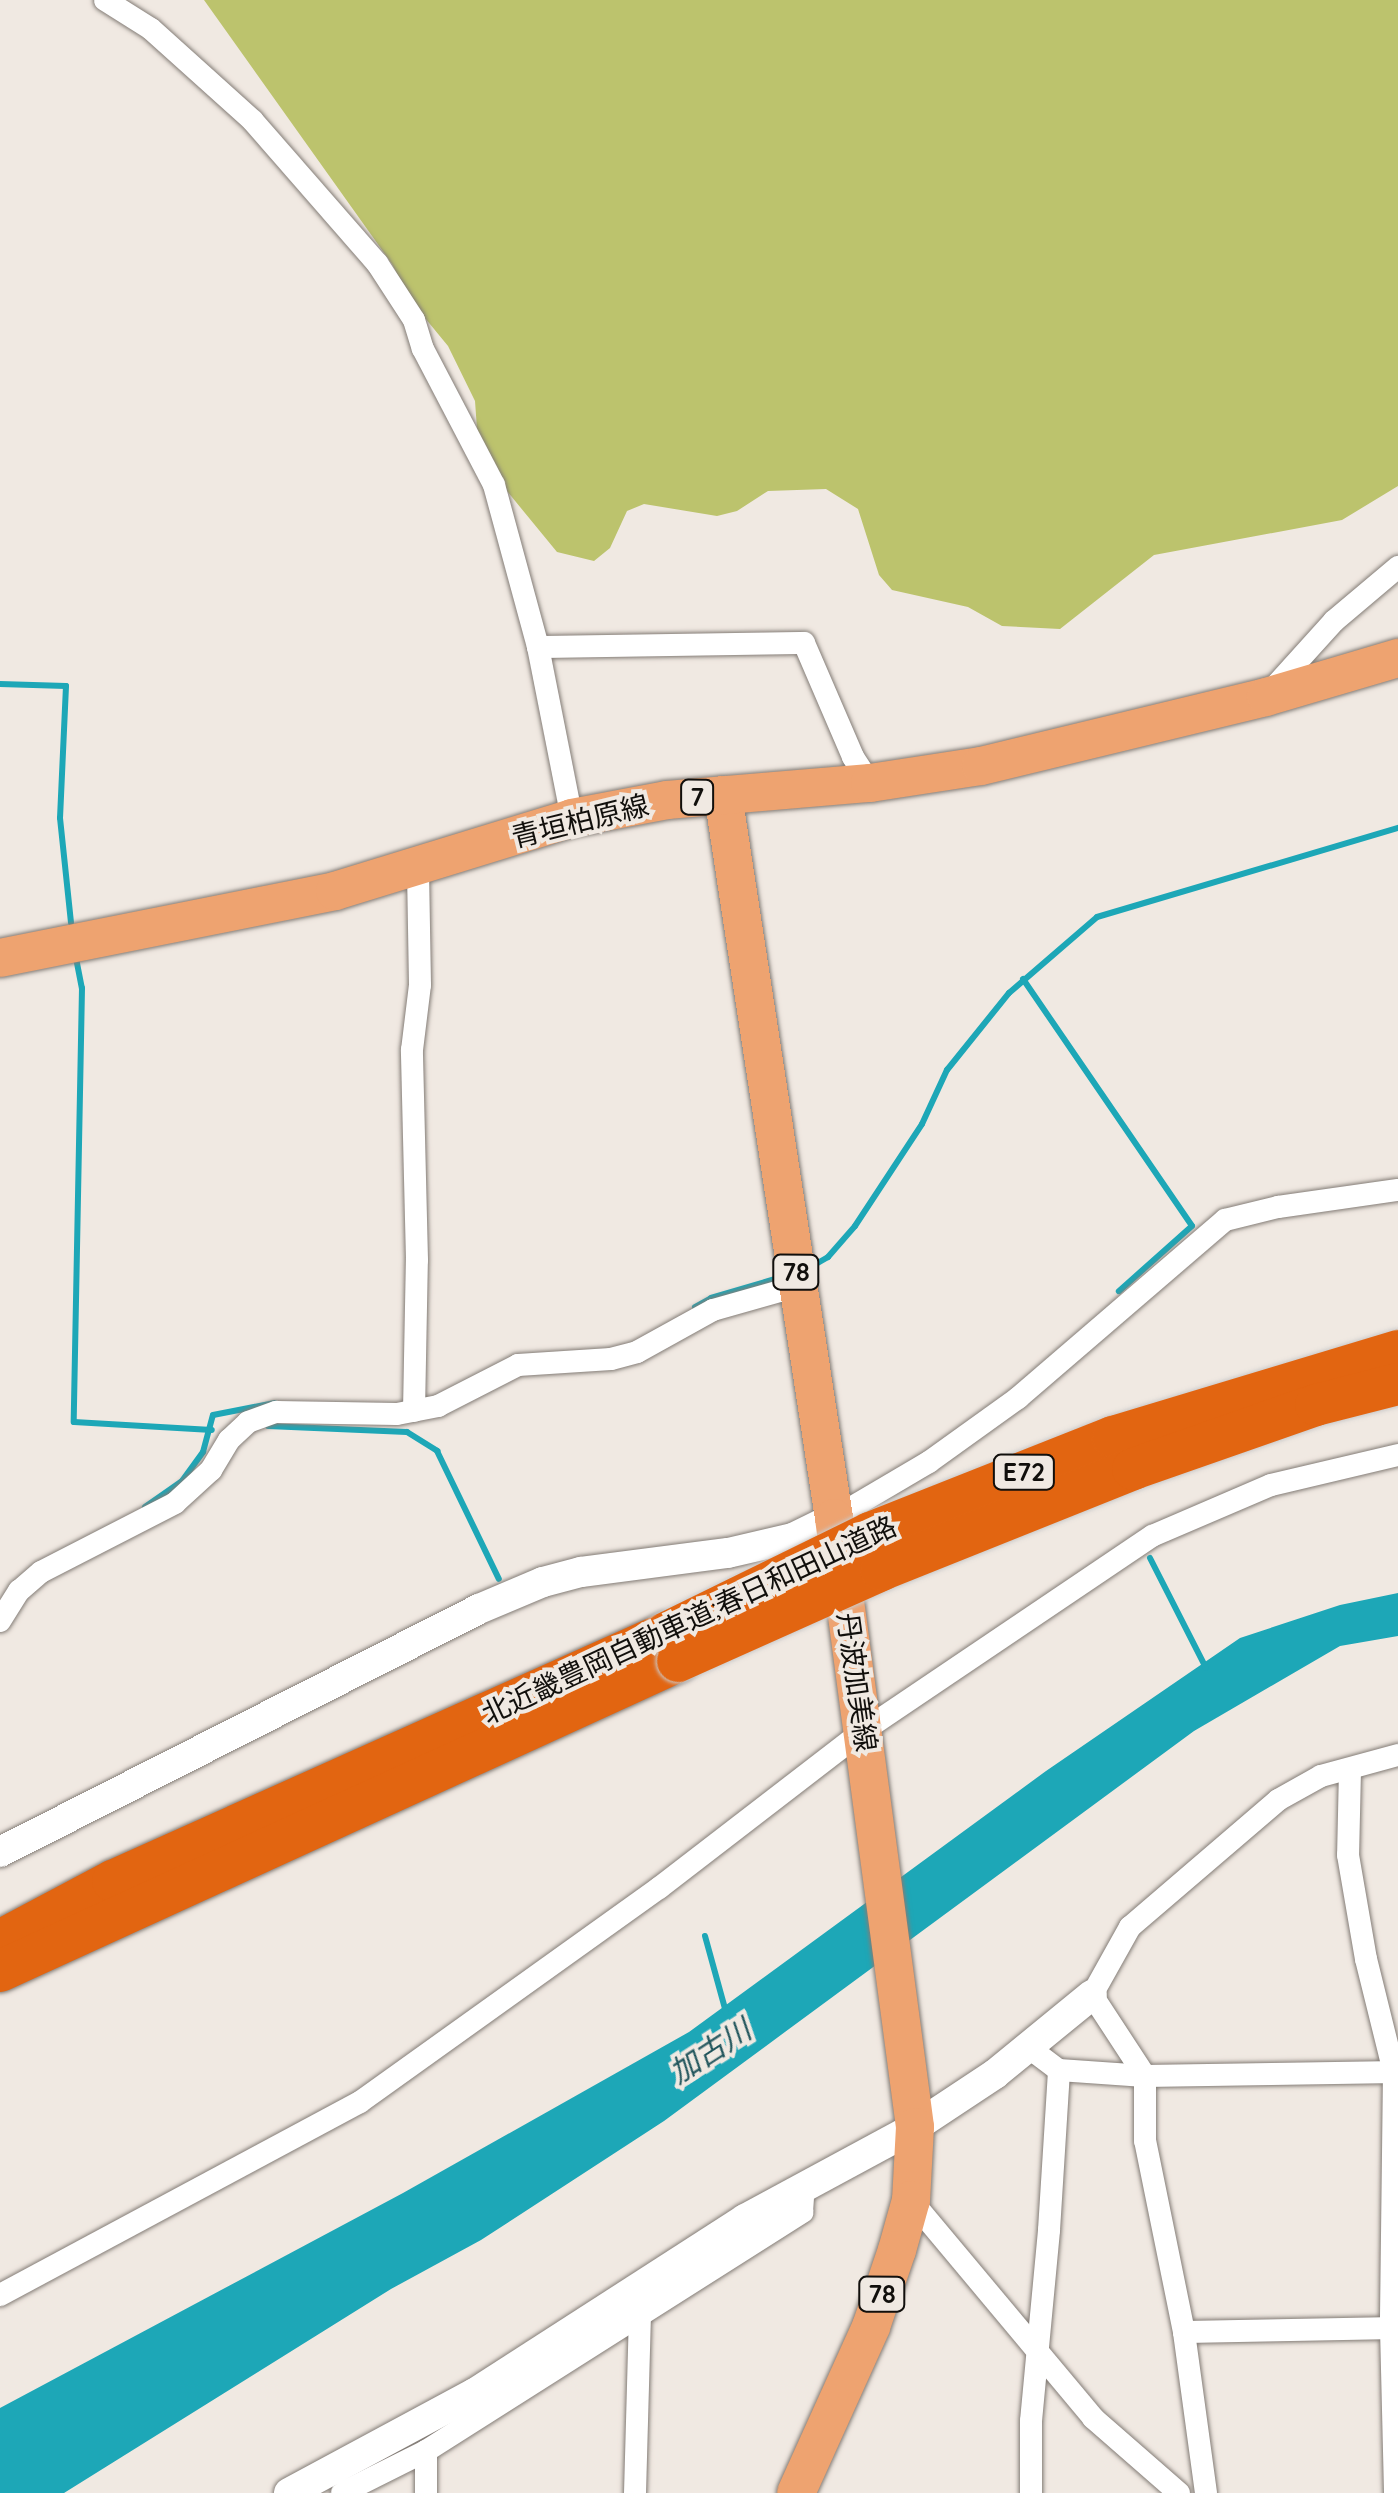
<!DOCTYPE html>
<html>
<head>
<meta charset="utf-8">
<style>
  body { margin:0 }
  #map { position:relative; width:1398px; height:2493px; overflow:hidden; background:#f0e9e2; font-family:Quicksand,"Noto Sans JP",sans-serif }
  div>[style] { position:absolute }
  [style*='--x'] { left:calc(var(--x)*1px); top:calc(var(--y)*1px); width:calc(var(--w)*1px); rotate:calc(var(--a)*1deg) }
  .forest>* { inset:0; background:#bcc36d }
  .water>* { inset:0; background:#1da7b7 }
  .stream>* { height:6px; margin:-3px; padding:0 3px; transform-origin:3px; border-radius:3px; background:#1da7b7 }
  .roads { filter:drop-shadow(0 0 2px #837c76) drop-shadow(0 0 2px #837c76) }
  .minor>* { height:22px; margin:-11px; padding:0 11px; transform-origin:11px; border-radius:11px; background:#fff }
  .tertiary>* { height:30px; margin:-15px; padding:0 15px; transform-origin:15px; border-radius:15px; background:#fff }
  .primary>* { height:38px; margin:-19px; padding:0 19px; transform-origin:19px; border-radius:19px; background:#eea370 }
  .motorway>* { height:42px; margin:-21px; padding:0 21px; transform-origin:21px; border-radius:21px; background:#e26511 }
  .bridges { filter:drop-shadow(0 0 2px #cbcaca) drop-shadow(0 0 2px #cbcaca) }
  .motorway-bridge>* { height:42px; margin:-21px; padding:0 21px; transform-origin:21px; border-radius:21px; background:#e26511 }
  span { translate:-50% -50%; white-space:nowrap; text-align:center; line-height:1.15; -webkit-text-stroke:8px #f0e9e2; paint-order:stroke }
  .shield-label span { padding:2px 8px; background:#f0e9e2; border:2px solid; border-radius:8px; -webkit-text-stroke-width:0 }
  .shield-label { font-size:25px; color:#110f0c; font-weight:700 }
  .street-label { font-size:28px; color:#110f0c }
  .water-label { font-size:30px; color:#21555c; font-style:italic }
</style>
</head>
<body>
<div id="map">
  <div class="forest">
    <i style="clip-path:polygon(204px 0,1398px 0,1398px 486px,1342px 520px,1154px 555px,1060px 629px,1002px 626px,968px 607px,892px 590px,879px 575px,858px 509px,826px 489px,768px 491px,737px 511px,717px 516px,644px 504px,627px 511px,610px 548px,594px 561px,557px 552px,479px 457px,475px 401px,448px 346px,411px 301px,392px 264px)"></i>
  </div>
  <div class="water">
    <i style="clip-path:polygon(1398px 1593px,1398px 1636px,1340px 1646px,1194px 1731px,664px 2121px,481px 2240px,391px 2289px,64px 2493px,0 2493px,0 2408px,403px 2193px,689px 2032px,1046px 1771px,1240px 1638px,1340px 1605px)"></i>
  </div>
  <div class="stream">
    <i style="--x:0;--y:684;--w:66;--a:1.7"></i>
    <i style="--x:66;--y:686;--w:132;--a:92.6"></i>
    <i style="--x:60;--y:818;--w:105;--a:84"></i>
    <i style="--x:76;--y:958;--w:31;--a:79"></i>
    <i style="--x:82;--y:988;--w:434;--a:91.1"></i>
    <i style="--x:74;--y:1422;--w:138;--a:3.3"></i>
    <i style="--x:1023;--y:979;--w:299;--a:55.6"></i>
    <i style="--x:1192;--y:1226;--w:98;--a:138.3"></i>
    <i style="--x:809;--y:1268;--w:22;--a:-30"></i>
    <i style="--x:828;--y:1257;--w:41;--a:-48.9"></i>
    <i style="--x:855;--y:1226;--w:122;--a:-56.7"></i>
    <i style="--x:922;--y:1124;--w:60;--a:-65.2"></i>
    <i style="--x:947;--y:1070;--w:99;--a:-51.2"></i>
    <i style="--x:1009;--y:993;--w:116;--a:-40.8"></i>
    <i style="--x:1097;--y:917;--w:314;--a:-16.5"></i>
    <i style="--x:695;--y:1307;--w:18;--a:-29"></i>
    <i style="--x:711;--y:1298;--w:74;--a:-16.5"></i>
    <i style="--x:268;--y:1426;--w:139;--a:2.5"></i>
    <i style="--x:407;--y:1432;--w:36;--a:32"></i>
    <i style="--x:437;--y:1451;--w:142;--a:64.2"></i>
    <i style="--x:145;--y:1507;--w:45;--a:-35.1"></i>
    <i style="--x:182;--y:1481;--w:36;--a:-54"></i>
    <i style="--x:203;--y:1452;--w:38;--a:-75"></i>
    <i style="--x:213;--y:1415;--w:63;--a:-11"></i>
    <i style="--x:1150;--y:1558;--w:123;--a:63"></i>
    <i style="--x:705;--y:1936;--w:79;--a:74.6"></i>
  </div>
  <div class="roads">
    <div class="minor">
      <i style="--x:105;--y:0;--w:54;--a:32.2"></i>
      <i style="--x:151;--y:29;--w:137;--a:42"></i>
      <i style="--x:253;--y:121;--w:189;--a:48.9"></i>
      <i style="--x:377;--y:263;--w:68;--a:57"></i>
      <i style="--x:414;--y:320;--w:30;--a:73"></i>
      <i style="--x:423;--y:349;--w:153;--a:62.4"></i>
      <i style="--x:494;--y:485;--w:168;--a:74.8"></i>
      <i style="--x:538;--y:647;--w:174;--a:78.8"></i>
      <i style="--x:538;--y:647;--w:266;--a:-0.9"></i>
      <i style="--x:804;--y:643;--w:124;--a:66.7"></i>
      <i style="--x:853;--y:757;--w:31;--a:57"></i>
      <i style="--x:1268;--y:694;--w:98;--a:-47.9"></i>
      <i style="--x:1334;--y:621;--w:84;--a:-40.2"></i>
      <i style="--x:414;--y:1411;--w:151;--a:-88.9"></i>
      <i style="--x:417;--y:1260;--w:210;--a:-91.4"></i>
      <i style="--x:412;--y:1050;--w:65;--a:-83"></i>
      <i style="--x:420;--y:985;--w:119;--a:-91"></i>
      <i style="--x:834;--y:1518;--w:110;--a:-30.5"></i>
      <i style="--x:929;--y:1462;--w:110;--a:-35.7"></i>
      <i style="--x:1018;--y:1398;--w:273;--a:-40.7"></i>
      <i style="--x:1225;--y:1220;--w:55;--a:-13.8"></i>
      <i style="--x:1278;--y:1207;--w:121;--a:-8.1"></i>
      <i style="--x:0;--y:1621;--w:36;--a:-58"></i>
      <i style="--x:19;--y:1591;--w:29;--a:-41"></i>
      <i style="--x:41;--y:1572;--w:151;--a:-27.2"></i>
      <i style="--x:175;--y:1503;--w:49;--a:-42.5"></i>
      <i style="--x:211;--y:1470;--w:35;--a:-59"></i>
      <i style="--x:229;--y:1440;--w:26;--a:-43"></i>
      <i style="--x:248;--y:1422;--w:30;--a:-20"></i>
      <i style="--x:276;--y:1412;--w:121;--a:0.9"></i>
      <i style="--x:397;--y:1414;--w:42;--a:-11"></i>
      <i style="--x:438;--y:1406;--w:90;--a:-27.1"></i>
      <i style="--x:518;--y:1365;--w:93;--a:-3.7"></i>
      <i style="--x:611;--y:1359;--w:27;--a:-15"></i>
      <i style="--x:637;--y:1352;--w:87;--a:-28.9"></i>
      <i style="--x:713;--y:1310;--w:88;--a:-15.8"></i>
      <i style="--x:1350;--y:1770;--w:85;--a:91.3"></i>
      <i style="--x:1348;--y:1855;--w:106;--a:80.2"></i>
      <i style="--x:1366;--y:1959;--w:116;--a:76.1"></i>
      <i style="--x:1394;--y:2072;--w:256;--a:90.7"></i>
      <i style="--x:1391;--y:2328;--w:165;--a:88.6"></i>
      <i style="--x:1028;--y:2047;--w:39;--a:37"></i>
      <i style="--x:1059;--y:2070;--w:86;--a:4"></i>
      <i style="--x:1145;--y:2076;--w:253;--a:-0.9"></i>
      <i style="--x:911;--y:2200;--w:284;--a:50.1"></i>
      <i style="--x:1093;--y:2418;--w:114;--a:41.1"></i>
      <i style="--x:0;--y:2295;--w:408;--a:-28.2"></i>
      <i style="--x:360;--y:2102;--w:368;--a:-35.6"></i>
      <i style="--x:659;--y:1888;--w:257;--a:-37.6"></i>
      <i style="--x:863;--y:1731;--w:349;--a:-34"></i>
      <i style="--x:1152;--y:1536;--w:129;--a:-23.2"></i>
      <i style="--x:1271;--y:1485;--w:130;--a:-13.3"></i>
      <i style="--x:1184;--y:2332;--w:214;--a:-1.1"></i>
      <i style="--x:342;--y:2493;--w:94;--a:-26.6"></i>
      <i style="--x:426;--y:2451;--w:446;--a:-32.4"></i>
      <i style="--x:802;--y:2212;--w:27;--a:-86"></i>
      <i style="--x:426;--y:2493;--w:42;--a:-90"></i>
      <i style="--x:635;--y:2493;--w:179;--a:-88.4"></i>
      <i style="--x:1031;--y:2493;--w:72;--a:-90"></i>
      <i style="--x:1031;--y:2421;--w:192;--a:-84.6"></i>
      <i style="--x:1049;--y:2230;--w:160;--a:-86.4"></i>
      <i style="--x:1206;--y:2493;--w:162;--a:-97.8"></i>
      <i style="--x:1184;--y:2332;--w:195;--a:-101.5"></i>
      <i style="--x:1145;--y:2141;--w:65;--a:-90"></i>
      <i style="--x:1145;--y:2076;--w:97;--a:-123.2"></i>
      <i style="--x:1092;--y:1995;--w:78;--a:-60.8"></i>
      <i style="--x:1130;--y:1927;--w:195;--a:-40.6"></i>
      <i style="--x:1278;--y:1800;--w:49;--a:-29.2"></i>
      <i style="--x:1321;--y:1776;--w:80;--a:-15.3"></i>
    </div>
    <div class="tertiary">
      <i style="--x:0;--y:1852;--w:537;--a:-26.9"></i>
      <i style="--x:479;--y:1609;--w:69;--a:-22.9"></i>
      <i style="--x:543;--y:1582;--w:39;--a:-15"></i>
      <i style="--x:581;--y:1572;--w:148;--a:-7.4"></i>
      <i style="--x:728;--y:1553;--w:67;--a:-13"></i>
      <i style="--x:793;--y:1538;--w:46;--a:-26"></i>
      <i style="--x:289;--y:2493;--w:211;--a:-28.3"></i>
      <i style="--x:475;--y:2393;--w:321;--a:-32.8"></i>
      <i style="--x:745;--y:2219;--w:193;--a:-28.4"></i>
      <i style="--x:915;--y:2127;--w:96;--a:-33.5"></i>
      <i style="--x:995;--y:2074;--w:125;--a:-39.2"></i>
    </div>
    <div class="primary">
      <i style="--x:723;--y:795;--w:731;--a:81.27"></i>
      <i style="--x:834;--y:1518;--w:614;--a:82.42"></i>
      <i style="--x:915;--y:2127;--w:73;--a:93.1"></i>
      <i style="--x:911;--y:2200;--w:52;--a:105.6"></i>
      <i style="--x:897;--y:2250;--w:81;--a:108.7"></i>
      <i style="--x:871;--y:2327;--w:182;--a:114.3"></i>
      <i style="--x:0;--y:958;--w:342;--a:-11.3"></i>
      <i style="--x:335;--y:891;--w:248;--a:-17.1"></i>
      <i style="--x:572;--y:818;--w:97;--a:-10.7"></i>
      <i style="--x:667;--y:800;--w:204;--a:-4.8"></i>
      <i style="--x:870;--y:783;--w:112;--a:-8.7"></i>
      <i style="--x:981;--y:766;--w:293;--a:-13.6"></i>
      <i style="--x:1266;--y:697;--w:138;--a:-16.5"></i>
    </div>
    <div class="motorway">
      <i style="--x:0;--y:1941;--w:128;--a:-28"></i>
      <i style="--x:113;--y:1881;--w:606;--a:-24.15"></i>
      <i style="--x:0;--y:1971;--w:746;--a:-24.57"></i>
    </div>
  </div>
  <div class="bridges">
    <div class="motorway-bridge">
      <i style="--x:666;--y:1633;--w:227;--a:-26.1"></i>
      <i style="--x:870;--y:1533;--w:261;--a:-21.6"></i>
      <i style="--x:1113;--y:1437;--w:298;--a:-16.8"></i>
      <i style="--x:678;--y:1661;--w:222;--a:-24.1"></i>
      <i style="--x:881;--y:1570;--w:271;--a:-21.8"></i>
      <i style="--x:1133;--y:1469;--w:194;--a:-19.3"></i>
      <i style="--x:1316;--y:1405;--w:85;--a:-14.4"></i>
    </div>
  </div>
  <div class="shield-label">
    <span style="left:697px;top:797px">7</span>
    <span style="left:796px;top:1272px">78</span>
    <span style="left:1024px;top:1472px">E72</span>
    <span style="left:882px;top:2294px">78</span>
  </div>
  <div class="street-label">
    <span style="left:580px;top:821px;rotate:-14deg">青垣柏原線</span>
    <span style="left:689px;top:1620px;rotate:-25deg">北近畿豊岡自動車道;春日和田山道路</span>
    <span style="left:857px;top:1682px;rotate:82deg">丹波加美線</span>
  </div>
  <div class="water-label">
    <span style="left:710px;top:2051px;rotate:-33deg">加古川</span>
  </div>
</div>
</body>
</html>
